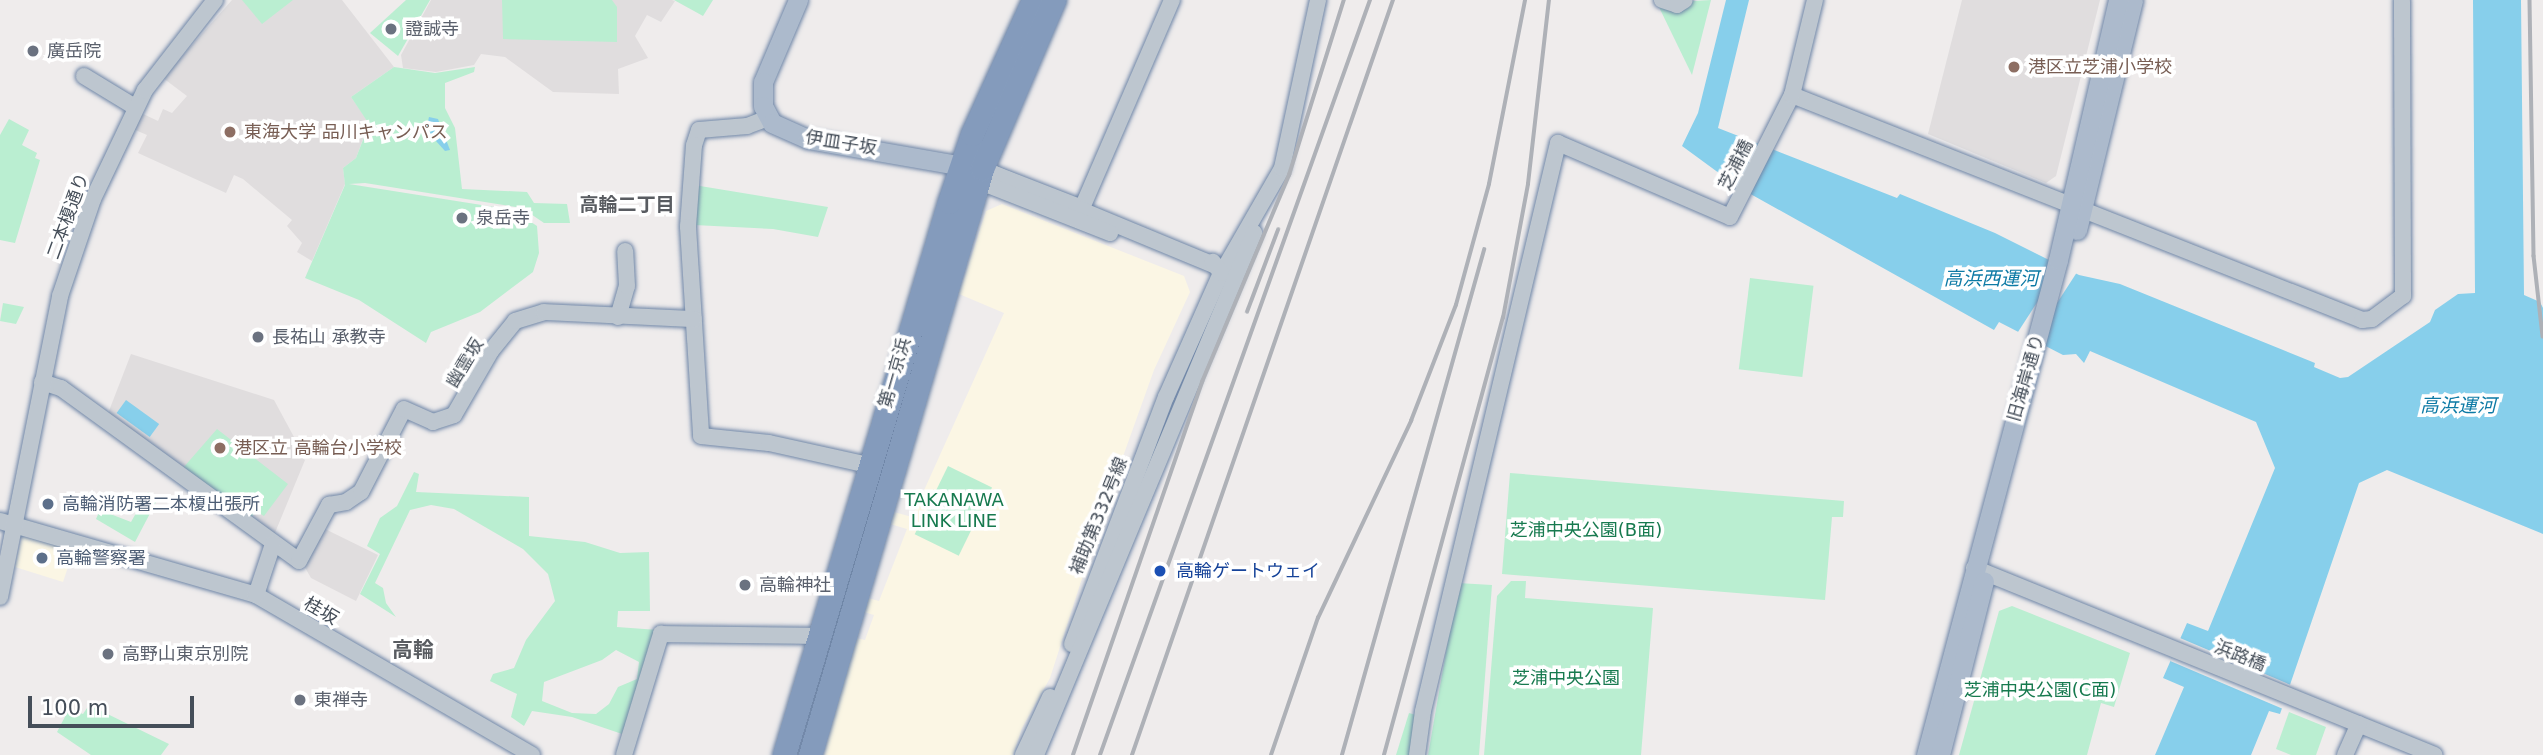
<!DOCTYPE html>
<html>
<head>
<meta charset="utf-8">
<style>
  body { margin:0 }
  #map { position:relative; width:2543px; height:755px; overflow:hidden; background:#efecec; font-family:"DejaVu Sans","Noto Sans JP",sans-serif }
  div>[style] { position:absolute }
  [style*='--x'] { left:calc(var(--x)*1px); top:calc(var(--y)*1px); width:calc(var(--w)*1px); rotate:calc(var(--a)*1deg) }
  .commercial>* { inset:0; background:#fbf6e4 }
  .education>* { inset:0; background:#e0ddde }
  .green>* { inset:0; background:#baeed1; transform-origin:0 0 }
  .water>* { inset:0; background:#87cfeb; transform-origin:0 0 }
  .pier>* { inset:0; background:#efecec; transform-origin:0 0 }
  .roads { filter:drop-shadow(0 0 2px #6f86a7) drop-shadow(0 0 2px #6f86a7) }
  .minor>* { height:16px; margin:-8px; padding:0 8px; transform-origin:8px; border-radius:8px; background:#bdc6cf }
  .major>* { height:19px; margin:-9.5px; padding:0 9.5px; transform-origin:9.5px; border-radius:9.5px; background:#acbacc }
  .highway>* { height:23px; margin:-11.5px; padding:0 11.5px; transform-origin:11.5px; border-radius:11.5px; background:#849bbc }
  .rail>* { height:3.5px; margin:-1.75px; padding:0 1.75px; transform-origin:1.75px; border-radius:1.75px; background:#aeb1b7 }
  .dots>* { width:19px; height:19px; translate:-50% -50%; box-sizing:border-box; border:4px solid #fff; border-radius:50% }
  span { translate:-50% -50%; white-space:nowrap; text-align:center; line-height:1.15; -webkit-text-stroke:7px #fff; paint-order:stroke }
  .worship-label { font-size:18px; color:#5b616d }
  .left { translate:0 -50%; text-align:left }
  .education-label { font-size:18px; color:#785e54 }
  .street-label { font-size:18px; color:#454e59 }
  .park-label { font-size:18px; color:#177a4f }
  .service-label { font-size:18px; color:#4e5e75 }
  .transit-label { font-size:18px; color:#164399 }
  .neighbourhood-label { font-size:19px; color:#595c61; font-weight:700 }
  .water-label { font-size:19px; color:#0d7aa5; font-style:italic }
  .quarter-label { font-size:21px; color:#595c61; font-weight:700 }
  .scale { position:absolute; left:28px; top:696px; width:166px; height:32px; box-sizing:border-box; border:4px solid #454e59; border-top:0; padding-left:9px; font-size:21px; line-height:24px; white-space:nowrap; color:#454e59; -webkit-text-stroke:5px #fff; paint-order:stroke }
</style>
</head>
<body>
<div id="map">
  <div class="commercial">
    <i style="clip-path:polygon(1002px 204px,1184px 276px,1190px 292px,1154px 370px,1116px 476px,1093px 508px,1079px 547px,1087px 563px,1050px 678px,1022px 728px,1013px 755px,824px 755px,856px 638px,865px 640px,874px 615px,864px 612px,868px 598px,879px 601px,907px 529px,890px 524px,894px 512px,912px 517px,1004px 313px,959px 294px,986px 211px)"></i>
    <i style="clip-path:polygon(22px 536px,74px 549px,63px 582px,15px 567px)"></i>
  </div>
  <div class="education">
    <i style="clip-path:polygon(232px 0,342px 0,394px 67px,351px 97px,369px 123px,356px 158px,343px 168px,345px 184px,312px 261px,297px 252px,302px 243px,287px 226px,292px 220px,243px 179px,234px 175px,226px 193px,138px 153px,147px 135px,133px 129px,141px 113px,158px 121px,163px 109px,172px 113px,187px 96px,163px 78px)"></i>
    <i style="clip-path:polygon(431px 0,672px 0,675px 1px,661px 22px,647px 15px,635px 36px,648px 58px,618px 69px,619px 94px,553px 92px,505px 57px,481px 54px,474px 65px,436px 72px,403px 68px,401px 55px)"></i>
    <i style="clip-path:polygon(1962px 0,2100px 0,2056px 176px,2046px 183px,1928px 134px)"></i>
    <i style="clip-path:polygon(131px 354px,274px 400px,294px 437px,294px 449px,305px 460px,272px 540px,107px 416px)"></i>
    <i style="clip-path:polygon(325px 529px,378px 555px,356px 601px,311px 578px,303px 564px)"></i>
  </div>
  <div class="green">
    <i style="clip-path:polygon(242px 0,293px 0,262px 24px)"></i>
    <i style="clip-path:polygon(406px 0,430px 0,398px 56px,370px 33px)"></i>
    <i style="clip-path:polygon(502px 0,612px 0,617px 7px,617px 42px,503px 39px)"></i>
    <i style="clip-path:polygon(674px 0,713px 0,703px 16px)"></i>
    <i style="clip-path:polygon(1711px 0,1692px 75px,1657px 3px)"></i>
    <i style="clip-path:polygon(394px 67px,435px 73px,475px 67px,474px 72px,445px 83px,445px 108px,455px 128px,462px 189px,527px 192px,534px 203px,567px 204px,570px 223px,544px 223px,522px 208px,365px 183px,349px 184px,513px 210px,537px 226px,539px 253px,533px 272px,480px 312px,431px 332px,426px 343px,359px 300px,305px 278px,345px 185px,343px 168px,356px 158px,369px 124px,351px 97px)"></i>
    <i style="clip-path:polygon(9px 119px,29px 130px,22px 145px,37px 153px,35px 158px,40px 160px,15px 243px,0 240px,0 135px)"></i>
    <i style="clip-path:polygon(694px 185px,828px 207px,818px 237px,773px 229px,694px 225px)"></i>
    <i style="left:1750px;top:278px;width:64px;height:92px;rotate:7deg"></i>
    <i style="clip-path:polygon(3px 303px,24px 307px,16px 324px,0 321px)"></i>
    <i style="clip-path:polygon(217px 429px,288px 484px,264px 516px,256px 511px,250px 519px,183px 468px)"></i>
    <i style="left:948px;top:466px;width:49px;height:76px;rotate:26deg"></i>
    <i style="clip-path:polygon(evenodd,414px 472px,419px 474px,416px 492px,529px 497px,529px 536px,585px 542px,620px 553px,649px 552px,650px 611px,618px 611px,617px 627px,658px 630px,625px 735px,572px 717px,532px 711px,524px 726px,511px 717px,517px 694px,490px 681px,493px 674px,514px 668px,526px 640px,555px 601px,548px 574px,523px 549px,454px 509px,431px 505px,410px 510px,375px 583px,383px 588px,386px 603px,396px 617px,360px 594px,380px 554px,367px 546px,380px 518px,397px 506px,414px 472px,616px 650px,639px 662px,637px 679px,618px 687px,609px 704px,596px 714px,572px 713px,542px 701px,544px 682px,602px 660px,616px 650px)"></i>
    <i style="clip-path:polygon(1510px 473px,1844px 501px,1843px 517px,1832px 517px,1825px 600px,1502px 574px)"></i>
    <i style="clip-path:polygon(148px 492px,156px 502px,135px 542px,96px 519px,100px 510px,131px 522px)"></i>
    <i style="clip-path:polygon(1511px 581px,1526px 581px,1525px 598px,1653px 608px,1641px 755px,1484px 755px,1497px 596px)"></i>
    <i style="clip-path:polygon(1458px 583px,1492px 585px,1479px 755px,1428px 755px)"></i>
    <i style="clip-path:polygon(2012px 606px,2130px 653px,2114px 707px,2101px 703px,2087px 755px,1959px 755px,1999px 611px)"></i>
    <i style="clip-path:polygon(89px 705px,169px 744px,161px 755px,91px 755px,57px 732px,69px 709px,83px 714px)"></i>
    <i style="clip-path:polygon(2289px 712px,2326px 727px,2316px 755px,2291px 755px,2276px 749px)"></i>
    <i style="clip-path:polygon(1409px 713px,1416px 715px,1411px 755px,1396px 755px)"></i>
  </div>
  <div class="water">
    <i style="clip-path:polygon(1726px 0,1749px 0,1718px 128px,1897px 198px,1900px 194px,1995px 233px,2079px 275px,2120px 284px,2315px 363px,2314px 367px,2340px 378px,2348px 377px,2430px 322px,2435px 310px,2458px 294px,2475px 293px,2473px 0,2521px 0,2524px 295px,2540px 302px,2543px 308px,2543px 534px,2387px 470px,2359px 483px,2280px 714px,2269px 711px,2251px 755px,2155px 755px,2184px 687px,2163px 678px,2187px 623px,2208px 631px,2275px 468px,2256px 422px,2090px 351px,2084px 363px,2076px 354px,2063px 355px,1999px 322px,1994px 330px,1738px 187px,1682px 146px,1698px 113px)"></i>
    <i style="clip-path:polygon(429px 117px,438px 119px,450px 150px,445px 151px,426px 130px)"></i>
    <i style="left:126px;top:400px;width:41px;height:16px;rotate:36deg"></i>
  </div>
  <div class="pier">
    <i style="left:2064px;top:261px;width:17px;height:89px;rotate:33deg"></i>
    <i style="left:2180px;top:638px;width:122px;height:25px;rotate:23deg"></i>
  </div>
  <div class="roads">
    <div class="minor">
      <i style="--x:1172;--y:0;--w:227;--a:113.4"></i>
      <i style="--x:1082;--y:208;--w:107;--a:-158.7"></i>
      <i style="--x:982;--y:169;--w:262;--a:22.5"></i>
      <i style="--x:1224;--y:269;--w:116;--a:-60.1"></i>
      <i style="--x:1282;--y:168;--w:172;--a:-77.9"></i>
      <i style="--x:1662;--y:0;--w:16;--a:18"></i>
      <i style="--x:1677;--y:5;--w:9;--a:-32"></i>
      <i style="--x:84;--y:76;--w:60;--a:31.3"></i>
      <i style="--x:1792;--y:95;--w:613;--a:21.54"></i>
      <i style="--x:2362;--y:320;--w:10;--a:-6"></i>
      <i style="--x:2372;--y:319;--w:39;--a:-37"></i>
      <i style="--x:2403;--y:296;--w:296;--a:-90.2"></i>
      <i style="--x:768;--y:118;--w:22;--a:159"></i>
      <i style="--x:747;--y:126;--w:48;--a:175.2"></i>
      <i style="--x:699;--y:130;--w:16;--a:108"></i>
      <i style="--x:694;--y:145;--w:82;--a:94.2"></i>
      <i style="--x:688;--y:227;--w:209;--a:86.4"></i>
      <i style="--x:701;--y:436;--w:68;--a:5.9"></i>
      <i style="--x:769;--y:443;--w:101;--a:12.5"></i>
      <i style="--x:978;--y:181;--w:142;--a:21.5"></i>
      <i style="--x:618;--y:317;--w:32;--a:-74"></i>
      <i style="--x:627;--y:286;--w:35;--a:-93"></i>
      <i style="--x:42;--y:382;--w:20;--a:18"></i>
      <i style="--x:61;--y:388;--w:294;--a:36"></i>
      <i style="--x:299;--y:561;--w:64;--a:-61.8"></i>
      <i style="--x:329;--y:505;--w:17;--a:-10"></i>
      <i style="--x:346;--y:502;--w:18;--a:-34"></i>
      <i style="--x:361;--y:492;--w:93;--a:-62.6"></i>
      <i style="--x:404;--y:409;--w:32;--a:24"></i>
      <i style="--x:433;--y:422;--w:22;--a:-18"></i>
      <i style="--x:454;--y:415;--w:74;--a:-60"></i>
      <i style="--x:491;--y:351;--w:38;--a:-51"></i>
      <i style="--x:515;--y:321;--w:30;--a:-17"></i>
      <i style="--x:544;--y:312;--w:150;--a:2.7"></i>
      <i style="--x:0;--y:521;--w:266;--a:16.1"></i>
      <i style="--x:256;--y:595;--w:319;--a:30.1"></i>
      <i style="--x:1974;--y:568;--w:497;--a:22.1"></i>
      <i style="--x:256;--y:595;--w:54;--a:-71.6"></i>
      <i style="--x:0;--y:597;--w:307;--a:-78.7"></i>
      <i style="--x:60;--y:296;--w:102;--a:-71.2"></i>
      <i style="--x:93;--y:199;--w:121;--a:-64.5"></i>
      <i style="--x:145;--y:90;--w:114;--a:-52.1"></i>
      <i style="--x:1072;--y:644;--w:264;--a:-69.2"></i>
      <i style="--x:1166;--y:397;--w:136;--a:-66.1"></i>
      <i style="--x:1221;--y:273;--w:14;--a:-126"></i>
      <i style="--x:624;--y:755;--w:127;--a:-73"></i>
      <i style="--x:661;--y:634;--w:156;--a:0.7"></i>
      <i style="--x:1023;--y:755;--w:64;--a:-65"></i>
      <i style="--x:1036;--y:755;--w:566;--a:-67.33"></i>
      <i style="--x:1417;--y:755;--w:44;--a:-82.2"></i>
      <i style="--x:1423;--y:711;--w:584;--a:-76.63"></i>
      <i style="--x:1558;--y:143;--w:187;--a:23.3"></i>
      <i style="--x:1730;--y:217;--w:137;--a:-63.1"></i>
      <i style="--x:1792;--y:95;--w:98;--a:-76.4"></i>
      <i style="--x:2345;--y:755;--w:34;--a:-66"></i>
    </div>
    <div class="major">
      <i style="--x:798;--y:0;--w:89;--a:113.1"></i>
      <i style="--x:763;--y:82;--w:24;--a:90"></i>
      <i style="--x:763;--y:106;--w:19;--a:62"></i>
      <i style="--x:772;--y:123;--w:39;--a:24"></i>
      <i style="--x:808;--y:139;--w:169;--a:9.9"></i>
      <i style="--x:2077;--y:230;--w:237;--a:-76.3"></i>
      <i style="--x:1926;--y:755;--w:512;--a:-75.07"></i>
      <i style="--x:2058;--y:260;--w:267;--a:-77"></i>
      <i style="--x:1940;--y:755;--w:179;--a:-75.8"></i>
    </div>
    <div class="highway">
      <i style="--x:784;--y:755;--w:577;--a:-73.39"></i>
      <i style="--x:949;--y:202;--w:72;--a:-71.3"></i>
      <i style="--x:972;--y:134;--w:147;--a:-65.5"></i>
      <i style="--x:810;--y:755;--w:611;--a:-73.64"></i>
      <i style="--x:982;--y:169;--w:184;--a:-66.9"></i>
    </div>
  </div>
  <div class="rail">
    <i style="--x:2530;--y:0;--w:256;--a:89.1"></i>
    <i style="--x:2534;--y:256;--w:81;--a:83.6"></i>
    <i style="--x:1247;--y:312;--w:88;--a:-69.3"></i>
    <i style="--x:1073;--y:755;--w:395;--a:-70.9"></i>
    <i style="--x:1202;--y:382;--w:225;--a:-67.2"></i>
    <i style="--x:1289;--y:175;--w:183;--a:-72.6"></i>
    <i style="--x:1100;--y:755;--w:802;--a:-70.32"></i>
    <i style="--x:1132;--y:755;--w:799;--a:-70.93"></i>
    <i style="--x:1271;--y:755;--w:145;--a:-71.1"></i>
    <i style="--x:1318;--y:618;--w:218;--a:-64.7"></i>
    <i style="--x:1411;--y:421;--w:124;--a:-68.8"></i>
    <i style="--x:1456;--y:305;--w:125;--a:-74.7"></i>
    <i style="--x:1489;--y:184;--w:187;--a:-78.9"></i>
    <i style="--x:1342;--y:755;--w:525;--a:-74.29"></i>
    <i style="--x:1384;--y:755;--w:453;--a:-74.8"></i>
    <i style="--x:1503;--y:318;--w:136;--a:-79.4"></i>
    <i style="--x:1528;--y:184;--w:185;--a:-83.5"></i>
  </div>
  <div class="dots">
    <i style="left:391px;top:29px;background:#6b7280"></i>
    <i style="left:33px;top:51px;background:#6b7280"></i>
    <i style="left:2014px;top:67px;background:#8d6e63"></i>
    <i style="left:230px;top:132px;background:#8d6e63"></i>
    <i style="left:462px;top:218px;background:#6b7280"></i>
    <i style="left:258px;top:337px;background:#6b7280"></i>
    <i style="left:220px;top:448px;background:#8d6e63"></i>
    <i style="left:48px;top:504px;background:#5c6f8a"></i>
    <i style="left:42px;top:558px;background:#5c6f8a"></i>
    <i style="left:1160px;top:571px;background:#1a4fb4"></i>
    <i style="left:745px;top:585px;background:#6b7280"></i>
    <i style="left:108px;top:654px;background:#6b7280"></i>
    <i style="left:300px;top:700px;background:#6b7280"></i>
  </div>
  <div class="worship-label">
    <span class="left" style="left:405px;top:29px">證誠寺</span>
    <span class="left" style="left:47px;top:51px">廣岳院</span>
    <span class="left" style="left:476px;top:218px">泉岳寺</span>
    <span class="left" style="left:272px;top:337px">長祐山 承教寺</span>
    <span class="left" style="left:759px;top:585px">高輪神社</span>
    <span class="left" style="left:122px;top:654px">高野山東京別院</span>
    <span class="left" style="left:314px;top:700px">東禅寺</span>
  </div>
  <div class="education-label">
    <span class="left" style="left:2028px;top:67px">港区立芝浦小学校</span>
    <span class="left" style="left:244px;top:132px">東海大学 品川キャンパス</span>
    <span class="left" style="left:234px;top:448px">港区立 高輪台小学校</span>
  </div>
  <div class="street-label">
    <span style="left:841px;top:143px;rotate:9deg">伊皿子坂</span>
    <span style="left:1736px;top:165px;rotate:-63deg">芝浦橋</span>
    <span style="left:68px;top:216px;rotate:-70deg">二本榎通り</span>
    <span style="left:465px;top:363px;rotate:-59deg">幽霊坂</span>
    <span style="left:895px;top:373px;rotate:-74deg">第一京浜</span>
    <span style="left:2026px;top:378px;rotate:-74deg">旧海岸通り</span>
    <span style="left:1099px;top:516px;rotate:-68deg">補助第332号線</span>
    <span style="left:321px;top:611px;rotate:30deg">桂坂</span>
    <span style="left:2240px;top:656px;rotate:22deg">浜路橋</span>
  </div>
  <div class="park-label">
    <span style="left:954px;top:511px">TAKANAWA<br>LINK LINE</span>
    <span style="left:1586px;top:530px">芝浦中央公園(B面)</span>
    <span style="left:1566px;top:678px">芝浦中央公園</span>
    <span style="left:2040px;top:690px">芝浦中央公園(C面)</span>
  </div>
  <div class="service-label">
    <span class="left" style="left:62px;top:504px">高輪消防署二本榎出張所</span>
    <span class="left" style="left:56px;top:558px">高輪警察署</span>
  </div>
  <div class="transit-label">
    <span class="left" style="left:1176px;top:571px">高輪ゲートウェイ</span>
  </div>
  <div class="neighbourhood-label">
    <span style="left:627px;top:205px">高輪二丁目</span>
  </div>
  <div class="water-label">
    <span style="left:1991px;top:279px">高浜西運河</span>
    <span style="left:2458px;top:406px">高浜運河</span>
  </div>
  <div class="quarter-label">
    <span style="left:413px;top:650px">高輪</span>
  </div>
  <div class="scale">100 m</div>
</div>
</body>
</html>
